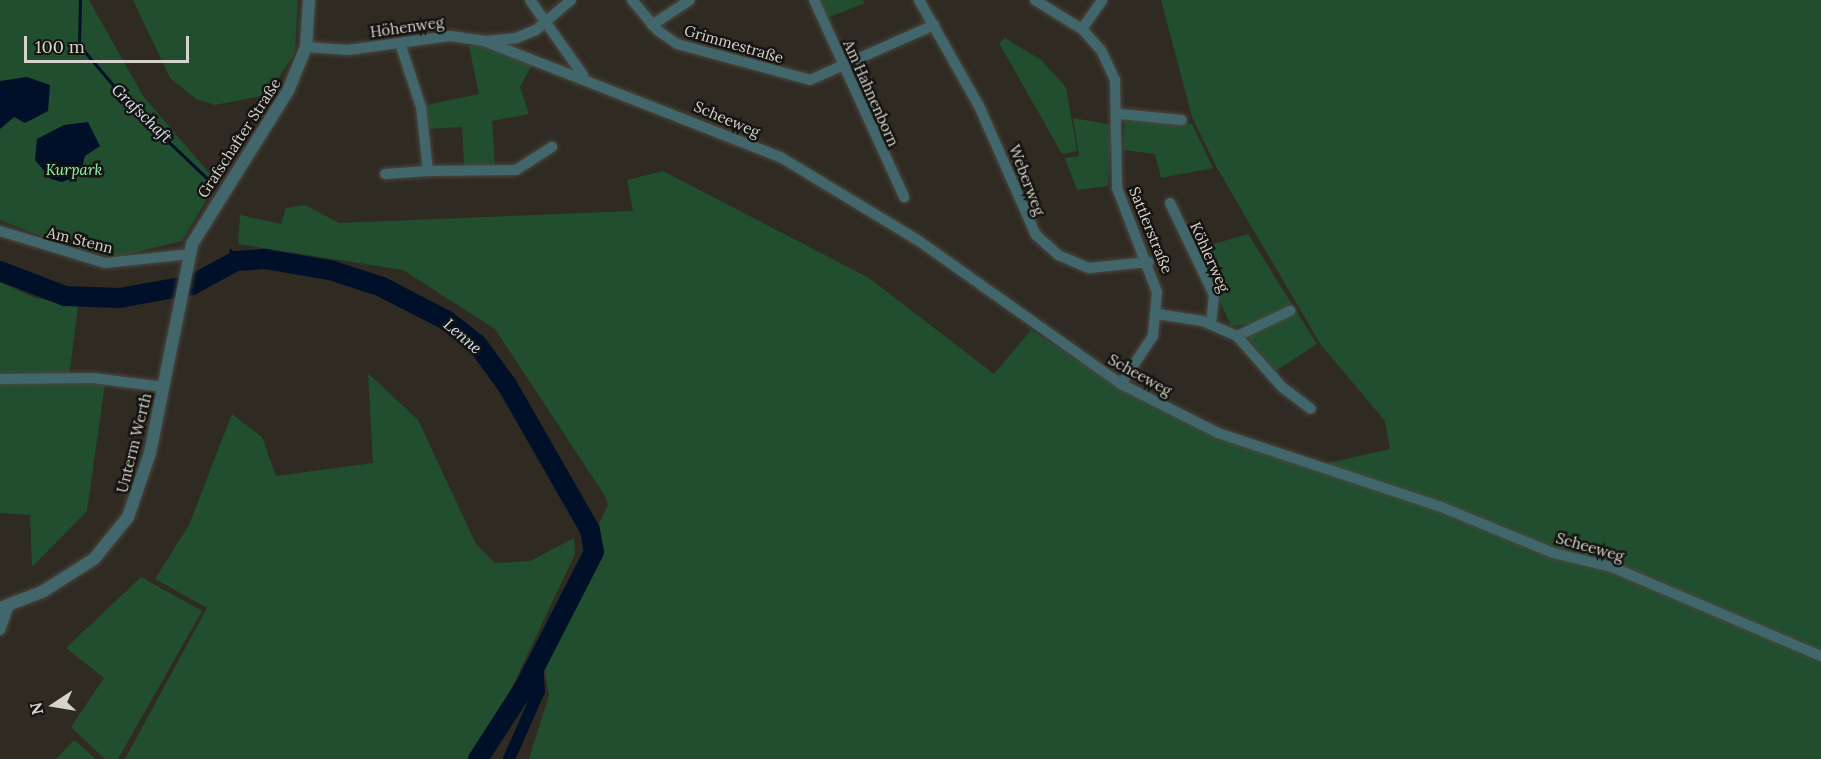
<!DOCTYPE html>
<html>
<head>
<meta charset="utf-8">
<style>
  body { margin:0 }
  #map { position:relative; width:1821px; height:759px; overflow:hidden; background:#2f2b23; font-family:Lora,serif }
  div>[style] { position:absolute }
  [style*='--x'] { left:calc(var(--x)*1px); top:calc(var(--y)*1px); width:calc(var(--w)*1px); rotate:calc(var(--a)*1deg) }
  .green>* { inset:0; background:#204e2f }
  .water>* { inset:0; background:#001029 }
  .stream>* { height:3px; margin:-1.5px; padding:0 1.5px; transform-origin:1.5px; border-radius:1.5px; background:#001029 }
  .canal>* { height:12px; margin:-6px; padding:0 6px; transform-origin:6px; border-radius:6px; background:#001029 }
  .river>* { height:20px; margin:-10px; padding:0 10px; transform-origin:10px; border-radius:10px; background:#001029 }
  .roads { filter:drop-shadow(0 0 2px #4a463e) drop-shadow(0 0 2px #4a463e) }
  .minor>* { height:10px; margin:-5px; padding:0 5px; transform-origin:5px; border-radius:5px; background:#41676d }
  .tertiary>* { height:12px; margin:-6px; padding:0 6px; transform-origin:6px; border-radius:6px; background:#41676d }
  span { translate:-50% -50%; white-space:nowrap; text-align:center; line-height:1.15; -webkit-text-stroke:5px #151410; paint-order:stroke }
  .street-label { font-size:15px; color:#d5d3ce }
  .park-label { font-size:15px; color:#98f5b2; font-style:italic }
  .water-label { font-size:16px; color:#d4e2f1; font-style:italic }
  .north { position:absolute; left:24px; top:675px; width:60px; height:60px; -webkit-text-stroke:4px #151410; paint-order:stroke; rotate:258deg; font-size:16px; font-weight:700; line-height:24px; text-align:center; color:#d5d3ce }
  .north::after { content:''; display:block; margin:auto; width:21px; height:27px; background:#d5d3ce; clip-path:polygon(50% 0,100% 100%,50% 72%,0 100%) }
  .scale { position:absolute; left:24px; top:36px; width:165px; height:27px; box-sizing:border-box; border:3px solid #d5d3ce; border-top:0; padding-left:8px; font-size:18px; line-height:21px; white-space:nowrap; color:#d5d3ce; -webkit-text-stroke:4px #151410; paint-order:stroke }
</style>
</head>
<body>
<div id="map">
  <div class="green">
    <i style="clip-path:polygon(0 0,89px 0,143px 96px,217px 182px,182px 241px,116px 257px,66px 246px,0 220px)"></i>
    <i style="clip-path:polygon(133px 0,298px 0,295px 53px,267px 95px,215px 105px,196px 99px,170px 78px)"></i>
    <i style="clip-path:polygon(820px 0,863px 0,865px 3px,827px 18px)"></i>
    <i style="clip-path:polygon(1161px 0,1821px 0,1821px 759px,529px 759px,549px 695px,540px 646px,608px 505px,605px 496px,495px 329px,403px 270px,238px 244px,240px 215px,281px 224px,286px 208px,305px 205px,339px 223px,633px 211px,627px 180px,663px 171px,869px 278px,994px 374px,1031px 330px,1118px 387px,1315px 466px,1390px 449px,1385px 421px,1321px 345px,1217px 168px,1192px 117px)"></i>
    <i style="clip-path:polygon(1005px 38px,1041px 60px,1066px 87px,1077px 151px,1062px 154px,999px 43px)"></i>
    <i style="clip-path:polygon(479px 44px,533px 63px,520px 87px,529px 114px,492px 121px,495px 165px,464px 167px,462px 127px,429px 129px,426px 105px,479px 94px,469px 46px)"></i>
    <i style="clip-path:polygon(1073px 118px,1112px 125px,1108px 186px,1077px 190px,1065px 158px,1079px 156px)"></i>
    <i style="clip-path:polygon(1125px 118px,1192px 124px,1213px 168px,1161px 178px,1155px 154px,1123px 150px)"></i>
    <i style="clip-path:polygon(1248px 234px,1317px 344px,1274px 372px,1249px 339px,1251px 324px,1231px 326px,1196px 249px)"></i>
    <i style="clip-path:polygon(0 282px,35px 298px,78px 305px,69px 377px,105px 384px,87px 511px,32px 567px,30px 515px,0 513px)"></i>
    <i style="clip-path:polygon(368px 373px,418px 420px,476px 544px,495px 563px,530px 561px,574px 538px,575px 554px,478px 759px,125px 759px,207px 608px,155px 579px,189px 525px,232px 414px,262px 437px,276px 476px,373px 463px)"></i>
    <i style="clip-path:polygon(141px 577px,202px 611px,118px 759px,105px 759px,71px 727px,104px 678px,66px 648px)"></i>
    <i style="clip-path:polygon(74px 740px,96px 759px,56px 759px)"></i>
  </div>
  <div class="water">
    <i style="clip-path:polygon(27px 77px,50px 85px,48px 111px,25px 123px,14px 117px,0 129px,0 81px)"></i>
    <i style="clip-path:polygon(88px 122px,100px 146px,85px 156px,80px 175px,62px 182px,51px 179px,35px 160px,37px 139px,64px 125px)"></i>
  </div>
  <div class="stream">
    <i style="--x:80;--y:0;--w:45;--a:91.3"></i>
    <i style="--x:79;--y:45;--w:80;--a:49.6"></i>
    <i style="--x:131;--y:106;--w:115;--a:43.6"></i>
    <i style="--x:230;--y:250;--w:13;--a:61"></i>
  </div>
  <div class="canal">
    <i style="--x:509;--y:759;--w:74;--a:-66.2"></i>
    <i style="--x:539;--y:691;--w:27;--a:-94"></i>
  </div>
  <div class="river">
    <i style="--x:0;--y:271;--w:70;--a:21"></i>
    <i style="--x:65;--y:296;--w:54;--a:2.1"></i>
    <i style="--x:119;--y:298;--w:74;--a:-10.1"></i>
    <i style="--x:192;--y:285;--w:50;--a:-28.6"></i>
    <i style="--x:236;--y:261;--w:28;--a:-4"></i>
    <i style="--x:264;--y:259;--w:67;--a:9.5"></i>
    <i style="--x:330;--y:270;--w:55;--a:18.1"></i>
    <i style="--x:382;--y:287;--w:72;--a:27.3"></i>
    <i style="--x:446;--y:320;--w:39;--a:38"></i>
    <i style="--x:477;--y:344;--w:51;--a:53.8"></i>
    <i style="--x:507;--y:385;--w:167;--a:60.2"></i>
    <i style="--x:590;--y:530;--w:22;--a:80"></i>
    <i style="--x:594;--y:552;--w:153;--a:117.2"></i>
    <i style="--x:524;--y:688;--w:85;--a:122.9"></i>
  </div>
  <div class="roads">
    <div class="minor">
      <i style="--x:530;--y:0;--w:92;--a:54.8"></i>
      <i style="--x:632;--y:0;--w:39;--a:50"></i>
      <i style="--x:657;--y:30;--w:24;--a:35"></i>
      <i style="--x:677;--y:44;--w:138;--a:15.1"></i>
      <i style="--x:810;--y:80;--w:136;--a:-23.9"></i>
      <i style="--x:814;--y:0;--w:217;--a:65.4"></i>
      <i style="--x:919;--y:0;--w:122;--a:60.5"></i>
      <i style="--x:979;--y:106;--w:141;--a:66.2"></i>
      <i style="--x:1036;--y:235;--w:30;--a:42"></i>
      <i style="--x:1058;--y:255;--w:34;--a:23"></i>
      <i style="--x:1089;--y:268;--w:60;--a:-5.7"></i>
      <i style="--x:1035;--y:0;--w:55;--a:31.7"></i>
      <i style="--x:1082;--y:29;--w:28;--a:48"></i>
      <i style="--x:1101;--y:50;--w:33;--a:65"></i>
      <i style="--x:1115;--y:80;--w:108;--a:88.9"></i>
      <i style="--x:1117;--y:188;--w:111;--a:69"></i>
      <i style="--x:1157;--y:292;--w:44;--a:95.2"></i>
      <i style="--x:1153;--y:336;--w:58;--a:123.7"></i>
      <i style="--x:652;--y:25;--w:45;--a:-33.3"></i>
      <i style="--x:1082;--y:29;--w:35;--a:-55"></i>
      <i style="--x:484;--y:41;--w:320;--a:21.4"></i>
      <i style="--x:782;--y:158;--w:160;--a:31.2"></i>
      <i style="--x:919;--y:241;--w:247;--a:35.3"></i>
      <i style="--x:1121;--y:384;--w:109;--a:26.8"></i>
      <i style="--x:1218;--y:433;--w:233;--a:18.3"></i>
      <i style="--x:1439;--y:506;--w:123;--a:22.4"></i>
      <i style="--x:1553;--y:553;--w:61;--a:13.3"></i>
      <i style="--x:1612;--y:567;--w:227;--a:23.1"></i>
      <i style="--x:306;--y:47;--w:42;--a:4.1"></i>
      <i style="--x:348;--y:50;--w:103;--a:-7.8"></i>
      <i style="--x:450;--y:36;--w:34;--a:8"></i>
      <i style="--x:484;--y:41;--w:32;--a:-5"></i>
      <i style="--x:516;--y:38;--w:22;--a:-22"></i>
      <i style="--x:536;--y:30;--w:46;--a:-40.6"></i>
      <i style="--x:1120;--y:114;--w:62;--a:5.5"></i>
      <i style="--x:428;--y:171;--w:88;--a:-0.7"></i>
      <i style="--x:516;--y:170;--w:43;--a:-32.6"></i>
      <i style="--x:385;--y:174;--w:43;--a:-4"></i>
      <i style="--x:428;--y:171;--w:64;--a:-96.2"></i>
      <i style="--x:421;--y:107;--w:67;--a:-108.2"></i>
      <i style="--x:1170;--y:203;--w:102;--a:64.4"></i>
      <i style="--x:1214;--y:295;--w:29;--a:96"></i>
      <i style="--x:0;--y:231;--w:110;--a:16.9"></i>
      <i style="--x:105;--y:263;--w:85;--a:-6"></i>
      <i style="--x:1157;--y:314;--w:46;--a:8.8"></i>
      <i style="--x:1202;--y:321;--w:38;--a:23"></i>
      <i style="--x:1237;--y:336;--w:68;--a:48.6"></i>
      <i style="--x:1282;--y:387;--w:36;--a:37"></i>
      <i style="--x:1237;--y:336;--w:59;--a:-25.3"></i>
      <i style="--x:0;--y:379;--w:93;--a:-0.6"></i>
      <i style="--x:93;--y:378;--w:71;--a:7.3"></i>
      <i style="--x:0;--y:630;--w:27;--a:-70"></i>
    </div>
    <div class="tertiary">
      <i style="--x:0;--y:608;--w:45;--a:-20.9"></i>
      <i style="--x:42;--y:592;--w:62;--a:-32.4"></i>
      <i style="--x:94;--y:559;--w:54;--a:-51"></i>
      <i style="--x:128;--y:517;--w:68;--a:-71"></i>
      <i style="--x:150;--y:453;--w:213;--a:-78.6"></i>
      <i style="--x:192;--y:244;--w:181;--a:-57.9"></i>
      <i style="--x:288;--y:91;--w:48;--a:-67.8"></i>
      <i style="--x:306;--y:47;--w:47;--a:-86.3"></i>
    </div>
  </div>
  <div class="street-label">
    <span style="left:407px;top:27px;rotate:-8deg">Höhenweg</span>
    <span style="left:734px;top:44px;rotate:16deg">Grimmestraße</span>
    <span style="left:871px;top:93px;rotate:66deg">Am Hahnenborn</span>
    <span style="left:727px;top:119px;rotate:23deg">Scheeweg</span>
    <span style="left:239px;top:138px;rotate:-57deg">Grafschafter Straße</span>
    <span style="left:1027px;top:180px;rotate:69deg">Weberweg</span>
    <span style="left:1151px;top:230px;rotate:68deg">Sattlerstraße</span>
    <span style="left:80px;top:240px;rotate:14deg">Am Stenn</span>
    <span style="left:1210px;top:257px;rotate:66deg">Köhlerweg</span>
    <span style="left:1140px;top:375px;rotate:29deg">Scheeweg</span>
    <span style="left:134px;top:443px;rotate:-76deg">Unterm Werth</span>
    <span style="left:1590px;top:547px;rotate:16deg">Scheeweg</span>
  </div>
  <div class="park-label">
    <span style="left:74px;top:170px">Kurpark</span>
  </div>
  <div class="water-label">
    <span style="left:142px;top:113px;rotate:44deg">Grafschaft</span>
    <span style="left:463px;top:336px;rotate:41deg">Lenne</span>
  </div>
  <div class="north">N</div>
  <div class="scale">100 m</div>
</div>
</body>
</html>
